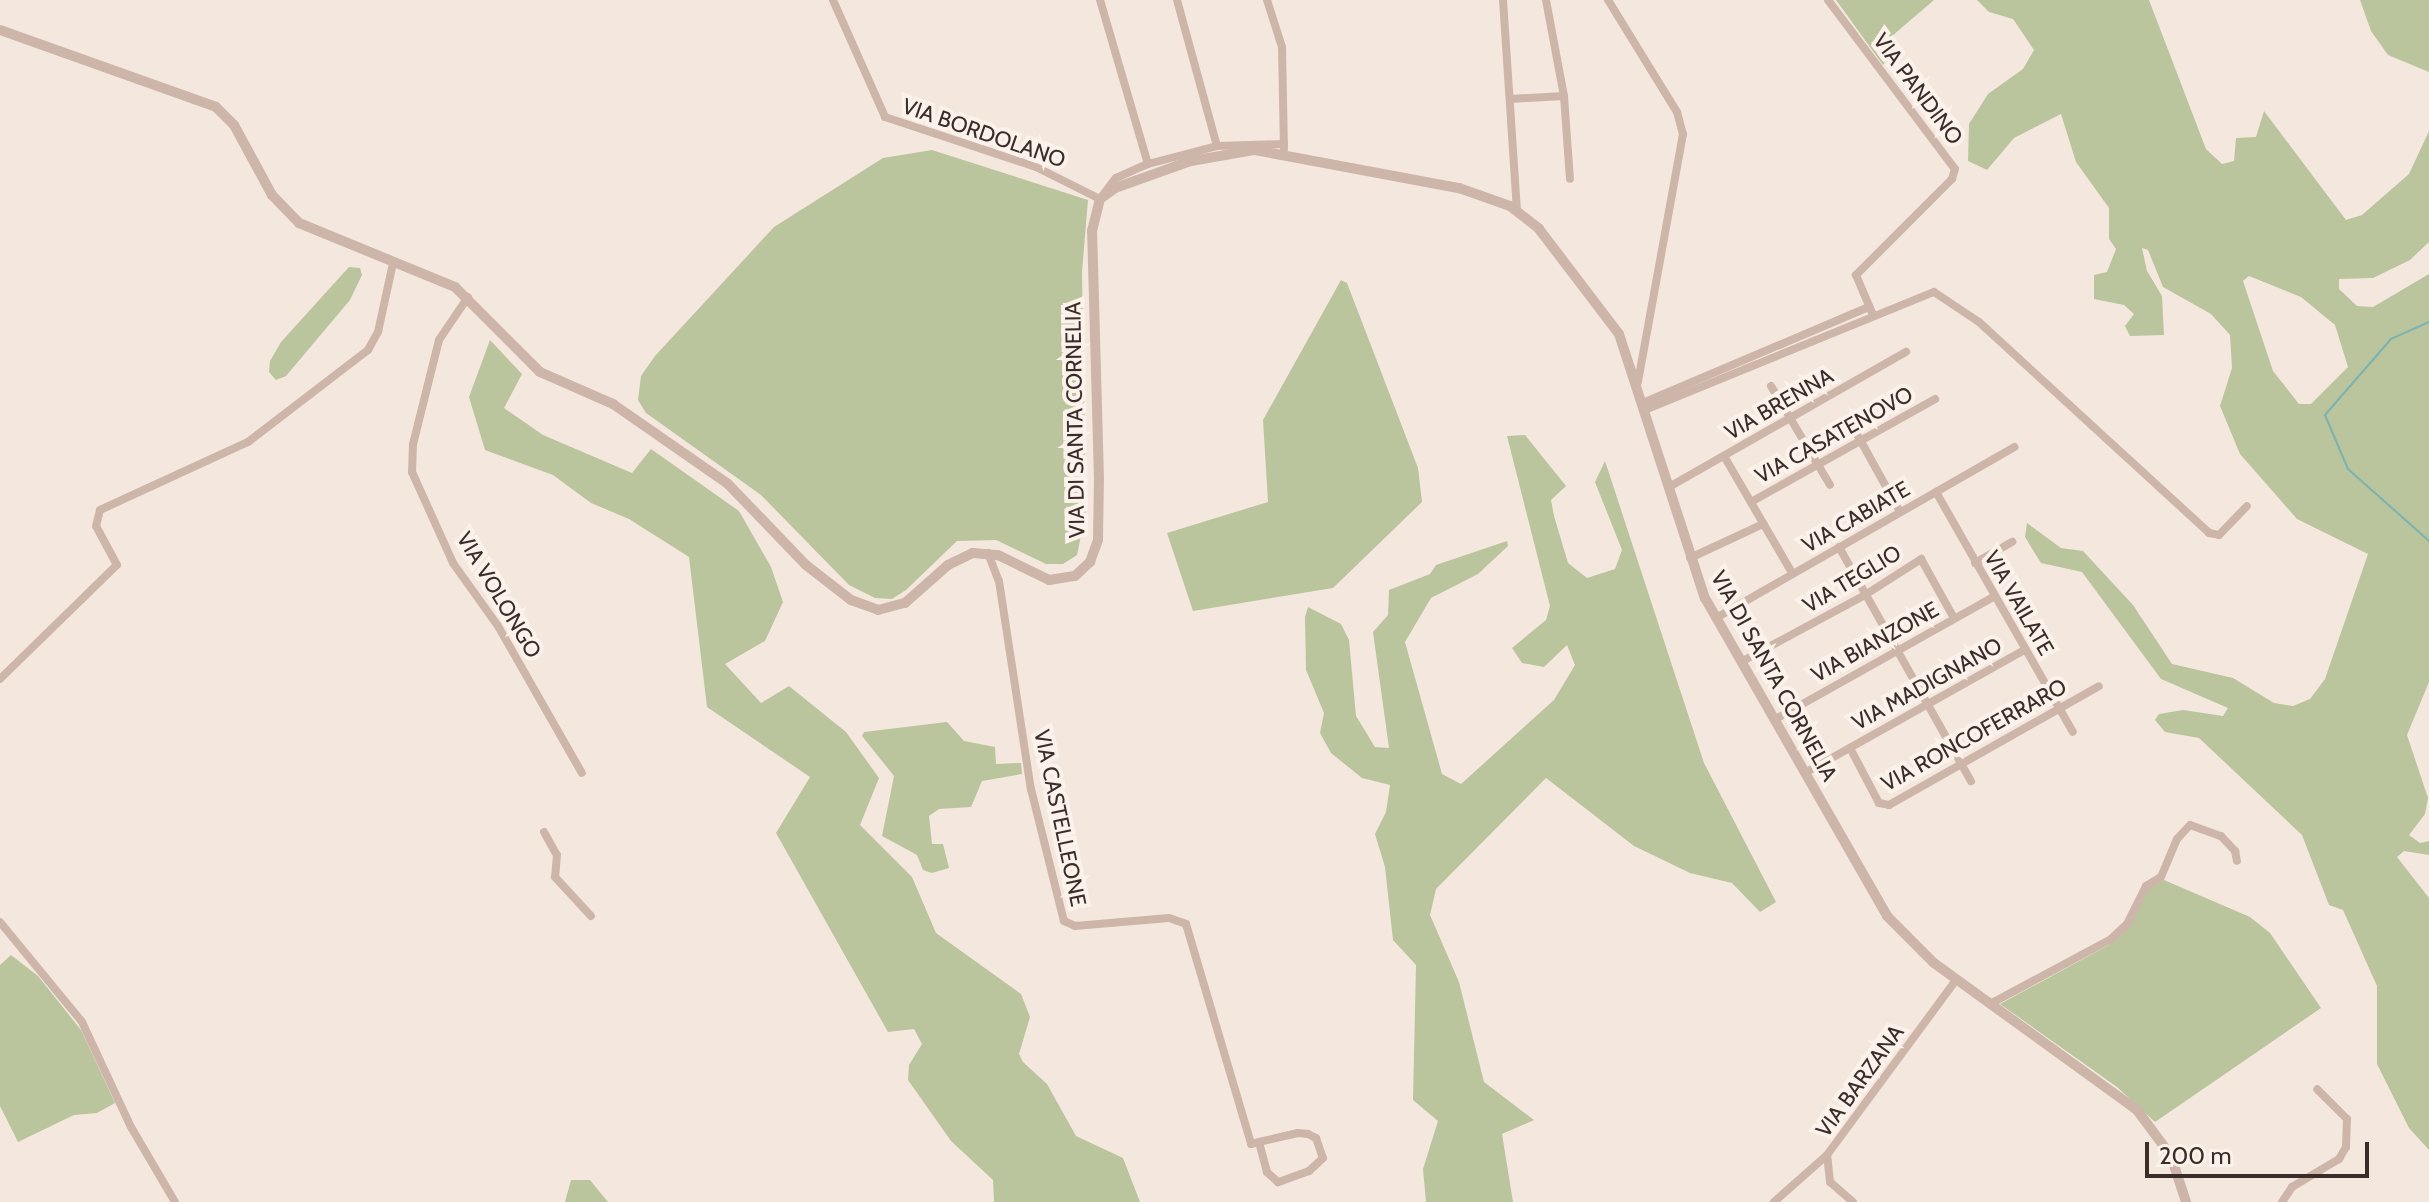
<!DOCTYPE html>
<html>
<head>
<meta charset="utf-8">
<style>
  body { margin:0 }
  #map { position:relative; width:2429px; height:1202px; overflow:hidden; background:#f4e8de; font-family:Cabin,sans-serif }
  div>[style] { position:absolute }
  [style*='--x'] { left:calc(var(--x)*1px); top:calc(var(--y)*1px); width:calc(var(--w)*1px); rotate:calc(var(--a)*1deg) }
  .green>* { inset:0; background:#bac49d }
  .stream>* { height:2px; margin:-1px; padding:0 1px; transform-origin:1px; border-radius:1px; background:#7bb3b0 }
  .minor>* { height:8px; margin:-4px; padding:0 4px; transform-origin:4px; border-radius:4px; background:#cdb6a9 }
  .tertiary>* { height:10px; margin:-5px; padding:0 5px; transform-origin:5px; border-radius:5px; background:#cdb6a9 }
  span { translate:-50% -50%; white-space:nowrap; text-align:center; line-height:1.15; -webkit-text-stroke:8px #fbf2eb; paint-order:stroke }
  .street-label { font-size:22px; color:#3a2d29 }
  .scale { position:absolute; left:2145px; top:1142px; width:224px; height:36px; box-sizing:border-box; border:4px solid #3a2d29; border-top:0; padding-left:10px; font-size:24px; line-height:28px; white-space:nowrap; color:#3a2d29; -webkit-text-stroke:6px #fbf2eb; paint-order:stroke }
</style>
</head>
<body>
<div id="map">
  <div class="green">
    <i style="clip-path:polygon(1836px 0,1934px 0,1885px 42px,1887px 59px,1883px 65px)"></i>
    <i style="clip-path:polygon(evenodd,1977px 0,2149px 0,2206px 149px,2222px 164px,2234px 161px,2236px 138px,2256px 137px,2264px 111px,2346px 220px,2362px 215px,2409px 174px,2429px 131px,2429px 242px,2410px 260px,2373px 278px,2339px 279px,2339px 289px,2357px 306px,2373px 307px,2429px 274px,2429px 682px,2407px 735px,2428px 798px,2425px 814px,2409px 835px,2420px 843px,2429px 841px,2429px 855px,2404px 851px,2397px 857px,2429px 898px,2429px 1150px,2409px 1128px,2377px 1064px,2377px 986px,2343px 910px,2329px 905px,2302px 835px,2199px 738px,2165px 732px,2155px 720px,2159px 714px,2183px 710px,2223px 716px,2228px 708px,2161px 679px,2082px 572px,2041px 563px,2025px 537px,2027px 523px,2061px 548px,2083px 551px,2133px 605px,2172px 664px,2233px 678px,2274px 703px,2293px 706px,2310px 699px,2325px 679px,2368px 554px,2297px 519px,2240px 454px,2220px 406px,2232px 368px,2230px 335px,2211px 314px,2163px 287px,2148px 250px,2142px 248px,2147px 271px,2162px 296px,2164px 335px,2130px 336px,2125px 326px,2134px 314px,2124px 305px,2094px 299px,2094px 275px,2107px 272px,2116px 249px,2109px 239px,2109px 208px,2076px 162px,2061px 114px,2014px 138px,1987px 170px,1968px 161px,1969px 124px,1988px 94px,2023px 69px,2034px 50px,2013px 19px,1989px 12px,1977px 0,2249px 276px,2301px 297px,2335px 325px,2348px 367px,2311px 404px,2299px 404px,2273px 371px,2243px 281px,2249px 276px)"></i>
    <i style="clip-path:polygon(2360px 0,2429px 0,2429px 72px,2388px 55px,2371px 31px)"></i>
    <i style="clip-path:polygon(932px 150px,1088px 200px,1082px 272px,1086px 511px,1077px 555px,1063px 564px,1046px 564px,996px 540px,957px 541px,906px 590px,892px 599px,875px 598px,849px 585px,761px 495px,646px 413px,638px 400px,641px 376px,655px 356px,774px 227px,883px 158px)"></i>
    <i style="clip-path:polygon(349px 267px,360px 268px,362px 275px,350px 300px,286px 376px,276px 380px,269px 372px,270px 361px,281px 342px)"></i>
    <i style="clip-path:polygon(1341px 280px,1347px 283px,1418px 468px,1422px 502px,1333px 588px,1193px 611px,1167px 533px,1268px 502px,1263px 420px)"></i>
    <i style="clip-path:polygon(490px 340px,522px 374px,504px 408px,543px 435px,632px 473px,651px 449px,739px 511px,771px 567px,783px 602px,765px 641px,725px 664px,761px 703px,789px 686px,846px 732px,879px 778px,860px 825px,912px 877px,936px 933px,1021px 994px,1030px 1017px,1019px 1054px,1023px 1062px,1047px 1084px,1076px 1136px,1123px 1158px,1140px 1202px,994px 1202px,993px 1180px,951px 1141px,908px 1080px,909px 1065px,922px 1044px,914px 1029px,888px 1032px,776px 833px,810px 777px,707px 707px,689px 557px,629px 519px,591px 503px,553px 475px,485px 450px,469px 397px)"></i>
    <i style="clip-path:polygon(1525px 435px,1566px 486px,1551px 500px,1554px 516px,1568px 563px,1587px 578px,1615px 569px,1622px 550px,1595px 482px,1605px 461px,1704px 763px,1776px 902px,1760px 912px,1732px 883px,1690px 873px,1634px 846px,1546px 778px,1436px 889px,1430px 915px,1459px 982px,1484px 1082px,1534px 1120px,1502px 1134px,1513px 1202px,1426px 1202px,1423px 1169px,1438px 1121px,1413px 1100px,1416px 965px,1393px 940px,1385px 867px,1375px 834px,1386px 812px,1390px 785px,1362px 778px,1331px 753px,1320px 733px,1324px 713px,1306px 670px,1305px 617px,1308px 607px,1341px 624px,1349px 640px,1356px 716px,1375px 747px,1389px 748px,1373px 632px,1388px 615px,1389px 590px,1430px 574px,1436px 565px,1507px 541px,1508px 546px,1478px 574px,1431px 598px,1405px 642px,1442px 774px,1461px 784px,1554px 700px,1575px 665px,1567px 645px,1544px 667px,1522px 663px,1512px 648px,1546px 620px,1550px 606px,1507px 436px)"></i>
    <i style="clip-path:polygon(947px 722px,964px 741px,995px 747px,996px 764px,1021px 763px,1022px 774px,982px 781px,971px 807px,939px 809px,929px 816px,932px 844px,943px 844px,949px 868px,932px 873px,923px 870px,917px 855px,882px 836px,894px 776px,862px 736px,864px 732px)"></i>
    <i style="clip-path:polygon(2164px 880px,2250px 917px,2270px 933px,2321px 1008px,2155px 1122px,2117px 1087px,2000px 1004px,2107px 946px,2122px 934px,2147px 888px)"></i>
    <i style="clip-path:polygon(11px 955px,38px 976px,81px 1030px,115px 1103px,97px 1113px,74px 1115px,18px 1142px,0 1106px,0 965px)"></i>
    <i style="clip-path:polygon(571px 1180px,590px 1180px,608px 1202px,565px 1202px)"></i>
  </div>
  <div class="stream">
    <i style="--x:2429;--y:322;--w:42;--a:155.9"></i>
    <i style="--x:2391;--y:339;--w:101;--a:131"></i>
    <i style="--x:2325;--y:415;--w:59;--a:66.9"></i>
    <i style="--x:2348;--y:469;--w:108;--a:41.6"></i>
  </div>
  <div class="minor">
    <i style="--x:833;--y:0;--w:128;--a:66"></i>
    <i style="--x:885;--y:117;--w:159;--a:18.3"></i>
    <i style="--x:1036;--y:167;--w:72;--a:26.6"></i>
    <i style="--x:1100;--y:199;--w:26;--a:-53"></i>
    <i style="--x:1116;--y:178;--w:35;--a:-24"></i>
    <i style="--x:1148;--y:164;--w:71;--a:-14.6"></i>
    <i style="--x:1217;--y:146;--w:67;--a:-1.7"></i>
    <i style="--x:1100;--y:0;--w:171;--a:73.7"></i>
    <i style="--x:1177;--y:0;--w:151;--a:74.7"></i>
    <i style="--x:1267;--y:0;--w:49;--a:72.3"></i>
    <i style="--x:1282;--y:47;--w:102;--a:88.9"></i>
    <i style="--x:1503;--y:0;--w:210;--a:86.2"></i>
    <i style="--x:1546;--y:0;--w:98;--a:79.4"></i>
    <i style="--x:1564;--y:96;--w:83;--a:85.9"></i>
    <i style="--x:1608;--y:0;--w:132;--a:58.4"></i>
    <i style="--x:1677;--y:112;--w:23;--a:75"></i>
    <i style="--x:1683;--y:134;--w:252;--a:100.3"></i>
    <i style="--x:1828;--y:0;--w:211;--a:53.1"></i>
    <i style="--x:1955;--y:169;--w:10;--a:107"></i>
    <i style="--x:1952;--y:179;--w:136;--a:135"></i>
    <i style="--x:1856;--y:275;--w:43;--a:67"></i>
    <i style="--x:1510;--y:99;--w:54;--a:-3.2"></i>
    <i style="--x:468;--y:297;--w:52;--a:124"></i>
    <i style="--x:439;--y:340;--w:107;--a:104"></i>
    <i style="--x:413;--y:444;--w:28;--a:92"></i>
    <i style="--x:412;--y:472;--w:100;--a:65.7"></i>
    <i style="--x:453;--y:563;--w:77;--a:54.5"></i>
    <i style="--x:498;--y:626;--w:169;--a:60.3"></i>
    <i style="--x:1771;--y:386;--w:115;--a:59.2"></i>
    <i style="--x:1645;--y:402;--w:243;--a:-23"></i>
    <i style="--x:1647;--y:409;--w:310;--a:-22.2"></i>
    <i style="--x:1934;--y:292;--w:54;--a:33.7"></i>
    <i style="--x:1979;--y:322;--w:312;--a:42.5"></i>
    <i style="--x:2209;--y:533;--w:10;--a:11"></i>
    <i style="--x:2219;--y:535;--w:40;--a:-46"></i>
    <i style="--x:1848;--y:418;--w:107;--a:61"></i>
    <i style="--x:1724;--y:456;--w:135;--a:59.8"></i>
    <i style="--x:1669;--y:487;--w:273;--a:-29.7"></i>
    <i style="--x:1936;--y:492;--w:276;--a:60.3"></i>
    <i style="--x:1751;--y:502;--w:211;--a:-29.2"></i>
    <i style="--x:1839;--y:547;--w:269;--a:60.6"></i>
    <i style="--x:988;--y:553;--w:30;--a:69"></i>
    <i style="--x:999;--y:581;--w:210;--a:81.3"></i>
    <i style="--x:1031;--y:789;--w:136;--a:76"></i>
    <i style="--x:1064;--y:921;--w:12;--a:24"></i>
    <i style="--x:1075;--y:926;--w:94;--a:-4.9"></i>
    <i style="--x:1169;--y:918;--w:18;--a:19"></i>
    <i style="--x:1186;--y:924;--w:229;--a:73.5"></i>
    <i style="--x:1251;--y:1144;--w:8;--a:-14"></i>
    <i style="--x:1259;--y:1142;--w:40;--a:-13"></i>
    <i style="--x:1298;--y:1133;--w:10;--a:6"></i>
    <i style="--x:1308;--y:1134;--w:9;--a:27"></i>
    <i style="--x:1316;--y:1138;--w:21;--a:71"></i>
    <i style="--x:1323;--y:1158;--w:19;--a:137"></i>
    <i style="--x:1309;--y:1171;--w:33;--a:160"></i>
    <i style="--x:1278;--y:1182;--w:15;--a:-138"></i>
    <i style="--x:1267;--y:1172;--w:31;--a:-105"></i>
    <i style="--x:1690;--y:558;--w:81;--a:-25"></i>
    <i style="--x:1975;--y:563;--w:43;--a:-29.6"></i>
    <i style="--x:1716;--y:618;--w:344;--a:-29.8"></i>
    <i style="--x:1741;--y:662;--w:141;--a:-28.4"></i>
    <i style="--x:1865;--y:595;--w:67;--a:-32.7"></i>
    <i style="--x:1921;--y:559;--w:68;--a:60.8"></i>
    <i style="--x:0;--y:679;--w:163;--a:-44.3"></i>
    <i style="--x:117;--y:565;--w:44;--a:-118.3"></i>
    <i style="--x:96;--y:526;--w:16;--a:-76"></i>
    <i style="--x:100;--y:510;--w:163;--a:-24.7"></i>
    <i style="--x:248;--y:442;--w:151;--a:-37.5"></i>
    <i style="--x:368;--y:350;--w:21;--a:-61"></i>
    <i style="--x:378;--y:332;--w:71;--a:-77.7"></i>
    <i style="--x:1774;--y:720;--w:251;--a:-29.3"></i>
    <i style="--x:1850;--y:748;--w:62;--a:62.2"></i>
    <i style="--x:1879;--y:803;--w:10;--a:11"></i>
    <i style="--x:1889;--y:805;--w:241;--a:-29.5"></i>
    <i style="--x:1805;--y:773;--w:253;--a:-29.3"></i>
    <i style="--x:544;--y:832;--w:26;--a:61"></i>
    <i style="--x:557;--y:855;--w:22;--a:95"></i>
    <i style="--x:555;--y:877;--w:53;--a:47.3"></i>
    <i style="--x:0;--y:922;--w:129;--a:50.6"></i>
    <i style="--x:82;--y:1022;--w:116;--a:65"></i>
    <i style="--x:131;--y:1127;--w:87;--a:59.6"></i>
    <i style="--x:1990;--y:1004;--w:137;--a:-28.2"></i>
    <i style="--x:2111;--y:939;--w:22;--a:-43"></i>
    <i style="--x:2127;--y:924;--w:42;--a:-63.4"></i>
    <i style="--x:2146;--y:886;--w:17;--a:-31"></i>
    <i style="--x:2161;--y:877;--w:41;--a:-67.2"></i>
    <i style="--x:2177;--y:839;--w:19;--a:-47"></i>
    <i style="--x:2190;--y:825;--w:33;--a:20"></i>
    <i style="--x:2221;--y:836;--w:21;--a:47"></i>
    <i style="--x:2235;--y:851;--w:10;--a:79"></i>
    <i style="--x:1774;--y:1202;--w:69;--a:-41.5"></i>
    <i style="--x:1853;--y:1202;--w:30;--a:-139"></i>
    <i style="--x:1830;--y:1182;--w:27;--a:-96"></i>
    <i style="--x:1827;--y:1155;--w:217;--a:-53.6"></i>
    <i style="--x:2282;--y:1202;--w:18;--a:-56"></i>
    <i style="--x:2292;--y:1187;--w:55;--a:-30.8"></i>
    <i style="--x:2339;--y:1159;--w:14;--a:-60"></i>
    <i style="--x:2346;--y:1147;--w:28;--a:-88"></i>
    <i style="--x:2347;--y:1119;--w:42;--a:-135"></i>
  </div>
  <div class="tertiary">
    <i style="--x:0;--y:30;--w:229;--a:19.6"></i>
    <i style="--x:216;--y:107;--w:25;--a:45"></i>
    <i style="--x:234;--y:125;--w:80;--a:61.5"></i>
    <i style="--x:272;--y:195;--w:39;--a:46"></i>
    <i style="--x:299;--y:223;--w:169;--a:22.3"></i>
    <i style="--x:455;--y:287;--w:120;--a:45"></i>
    <i style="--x:540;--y:372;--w:80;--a:23.7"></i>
    <i style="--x:613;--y:404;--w:140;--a:34.8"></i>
    <i style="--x:728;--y:484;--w:112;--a:46.1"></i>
    <i style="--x:806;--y:565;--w:57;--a:37.9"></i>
    <i style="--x:851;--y:600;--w:29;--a:20"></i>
    <i style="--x:878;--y:610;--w:28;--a:-15"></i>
    <i style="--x:905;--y:603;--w:57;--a:-41.5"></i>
    <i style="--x:948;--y:565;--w:28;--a:-26"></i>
    <i style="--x:973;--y:553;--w:25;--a:5"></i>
    <i style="--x:998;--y:555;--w:57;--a:26.1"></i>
    <i style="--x:1049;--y:580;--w:26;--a:-9"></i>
    <i style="--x:1075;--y:576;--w:21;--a:-43"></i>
    <i style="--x:1090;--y:562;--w:23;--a:-70"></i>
    <i style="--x:1098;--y:540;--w:61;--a:-89.1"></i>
    <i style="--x:1099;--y:479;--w:248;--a:-91.6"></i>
    <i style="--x:1092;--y:231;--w:33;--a:-76"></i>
    <i style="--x:1100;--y:199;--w:19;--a:-36"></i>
    <i style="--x:1115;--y:188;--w:81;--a:-19.6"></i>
    <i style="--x:1191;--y:161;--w:65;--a:-9.8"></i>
    <i style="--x:1255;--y:150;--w:208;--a:10.6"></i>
    <i style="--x:1459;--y:188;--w:54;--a:19.4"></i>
    <i style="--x:1510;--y:206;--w:37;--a:38"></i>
    <i style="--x:1539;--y:229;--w:132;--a:52.7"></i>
    <i style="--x:1619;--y:334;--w:278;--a:72"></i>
    <i style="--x:1705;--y:598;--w:366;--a:60.2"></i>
    <i style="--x:1887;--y:916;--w:66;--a:45"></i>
    <i style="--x:1934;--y:963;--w:251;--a:35.9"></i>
    <i style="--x:2137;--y:1110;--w:57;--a:53.5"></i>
    <i style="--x:2171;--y:1156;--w:48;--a:71.9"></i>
  </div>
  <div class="street-label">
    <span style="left:1918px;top:89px;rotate:53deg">VIA PANDINO</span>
    <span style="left:984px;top:133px;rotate:19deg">VIA BORDOLANO</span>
    <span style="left:1779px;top:404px;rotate:-30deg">VIA BRENNA</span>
    <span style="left:1075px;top:420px;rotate:-91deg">VIA DI SANTA CORNELIA</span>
    <span style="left:1834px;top:435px;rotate:-29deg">VIA CASATENOVO</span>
    <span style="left:1856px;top:517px;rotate:-30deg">VIA CABIATE</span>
    <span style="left:1852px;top:579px;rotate:-31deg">VIA TEGLIO</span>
    <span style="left:499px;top:595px;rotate:59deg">VIA VOLONGO</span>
    <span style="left:2019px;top:603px;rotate:60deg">VIA VAILATE</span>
    <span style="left:1875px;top:642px;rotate:-29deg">VIA BIANZONE</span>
    <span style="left:1774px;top:676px;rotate:61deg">VIA DI SANTA CORNELIA</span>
    <span style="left:1927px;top:684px;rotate:-29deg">VIA MADIGNANO</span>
    <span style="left:1974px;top:735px;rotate:-29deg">VIA RONCOFERRARO</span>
    <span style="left:1060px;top:818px;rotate:78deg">VIA CASTELLEONE</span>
    <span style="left:1860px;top:1081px;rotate:-54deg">VIA BARZANA</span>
  </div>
  <div class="scale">200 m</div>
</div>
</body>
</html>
